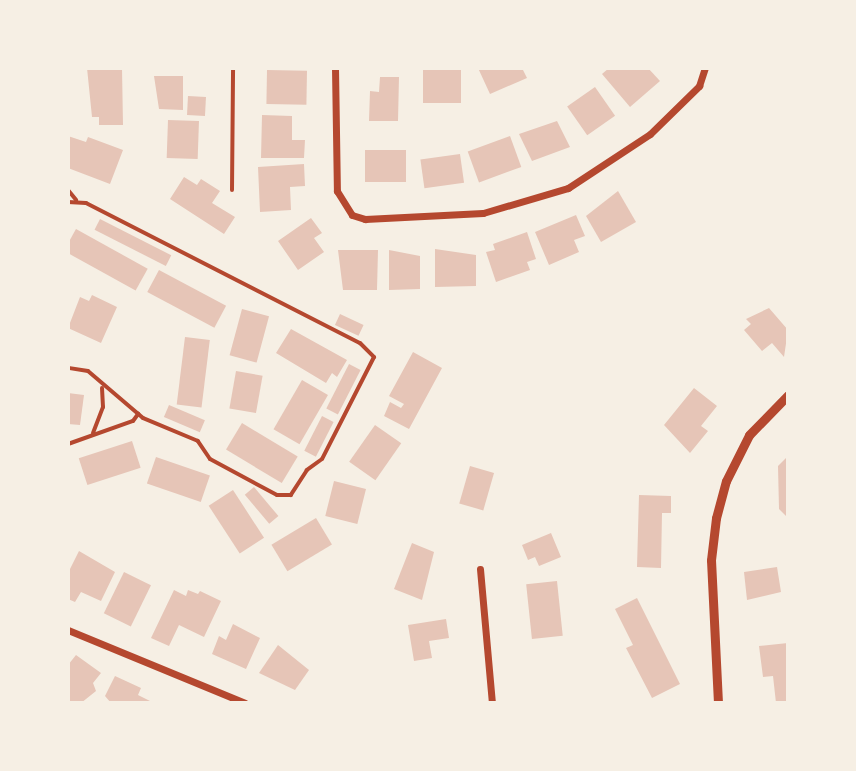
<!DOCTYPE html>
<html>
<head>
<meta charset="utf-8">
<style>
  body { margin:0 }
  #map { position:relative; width:856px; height:771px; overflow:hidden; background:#f6efe4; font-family:Inter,sans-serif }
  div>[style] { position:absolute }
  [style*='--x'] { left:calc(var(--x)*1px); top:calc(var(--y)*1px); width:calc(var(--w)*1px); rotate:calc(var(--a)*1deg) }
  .building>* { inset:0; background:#e6c5b7; transform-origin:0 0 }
  .service>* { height:4px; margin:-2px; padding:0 2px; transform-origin:2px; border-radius:2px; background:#b5482f }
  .minor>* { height:7px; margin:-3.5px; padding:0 3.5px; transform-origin:3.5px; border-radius:3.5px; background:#b5482f }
  .tertiary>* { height:9px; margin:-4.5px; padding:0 4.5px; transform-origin:4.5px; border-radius:4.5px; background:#b5482f }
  span { translate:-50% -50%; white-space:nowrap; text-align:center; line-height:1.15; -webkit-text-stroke:8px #f6efe4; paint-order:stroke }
  .frame { position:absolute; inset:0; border:70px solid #f6efe4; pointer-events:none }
</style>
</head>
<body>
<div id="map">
  <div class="building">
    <i style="clip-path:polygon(87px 68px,122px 68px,123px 125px,99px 125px,99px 117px,92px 117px)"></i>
    <i style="left:423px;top:68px;width:38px;height:35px"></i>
    <i style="clip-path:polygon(478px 68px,522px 68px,527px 78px,490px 94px)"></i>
    <i style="clip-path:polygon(609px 68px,648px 68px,660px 81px,630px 107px,602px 74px)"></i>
    <i style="left:267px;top:70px;width:40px;height:34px;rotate:1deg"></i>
    <i style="clip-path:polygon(154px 76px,183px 76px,183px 110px,159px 109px)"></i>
    <i style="clip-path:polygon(380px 77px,399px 77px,398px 121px,369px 121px,370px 91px,379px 92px)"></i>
    <i style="left:595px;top:87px;width:35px;height:34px;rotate:55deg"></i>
    <i style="left:188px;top:96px;width:18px;height:19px;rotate:3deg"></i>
    <i style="clip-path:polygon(262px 115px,292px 116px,292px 140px,305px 140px,304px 158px,261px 158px)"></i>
    <i style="left:168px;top:120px;width:31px;height:38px;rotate:2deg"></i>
    <i style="clip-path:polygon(557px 121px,570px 147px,532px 161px,519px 134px)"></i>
    <i style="clip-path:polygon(68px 136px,86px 142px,88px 137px,123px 150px,110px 184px,68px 168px)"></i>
    <i style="left:510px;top:136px;width:33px;height:45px;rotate:70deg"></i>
    <i style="left:365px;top:150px;width:41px;height:32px"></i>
    <i style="left:460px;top:154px;width:29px;height:40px;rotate:82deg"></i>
    <i style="clip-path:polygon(304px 164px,305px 186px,290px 187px,291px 210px,260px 212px,258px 167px)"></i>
    <i style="clip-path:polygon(184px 177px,197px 185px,201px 179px,220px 191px,212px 203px,235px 217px,224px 234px,170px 199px)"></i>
    <i style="clip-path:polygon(618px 191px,636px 222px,601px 242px,586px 216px)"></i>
    <i style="clip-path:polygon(576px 215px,585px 236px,574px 240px,579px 252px,549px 265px,535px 232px)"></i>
    <i style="clip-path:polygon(311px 218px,322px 233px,314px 238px,324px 252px,298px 270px,278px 241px)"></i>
    <i style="left:100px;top:219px;width:80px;height:12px;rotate:27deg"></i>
    <i style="left:76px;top:229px;width:82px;height:25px;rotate:29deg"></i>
    <i style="clip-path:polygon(527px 232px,536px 259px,527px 262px,530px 270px,496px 282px,486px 252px,495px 250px,493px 244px)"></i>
    <i style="clip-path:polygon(435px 249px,476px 255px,476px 286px,435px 287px)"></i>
    <i style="clip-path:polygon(338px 250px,378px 250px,377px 290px,343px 290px)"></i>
    <i style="clip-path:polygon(389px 250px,420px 256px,420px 289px,389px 290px)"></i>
    <i style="left:159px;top:270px;width:76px;height:25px;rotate:28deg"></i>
    <i style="clip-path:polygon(92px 295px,117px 307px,101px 343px,68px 328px,80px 297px,89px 301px)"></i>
    <i style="clip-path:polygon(769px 308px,788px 330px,784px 357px,772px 343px,762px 351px,744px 330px,751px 324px,746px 319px)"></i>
    <i style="left:242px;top:309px;width:28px;height:48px;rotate:15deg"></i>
    <i style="left:340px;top:314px;width:26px;height:12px;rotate:25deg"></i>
    <i style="clip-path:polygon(291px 329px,347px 360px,337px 377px,332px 373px,326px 383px,276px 353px)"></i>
    <i style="left:185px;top:337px;width:25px;height:68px;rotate:7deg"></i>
    <i style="clip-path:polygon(413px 352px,442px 368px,409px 429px,384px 416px,390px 402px,401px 408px,404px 404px,389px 396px)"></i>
    <i style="left:349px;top:364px;width:13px;height:50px;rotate:27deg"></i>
    <i style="left:236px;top:371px;width:27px;height:38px;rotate:10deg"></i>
    <i style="left:302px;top:380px;width:30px;height:57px;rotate:30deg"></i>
    <i style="clip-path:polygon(694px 388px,717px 406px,701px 426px,708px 431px,690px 453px,664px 425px)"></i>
    <i style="clip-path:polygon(68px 393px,84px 395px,80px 425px,68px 424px)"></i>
    <i style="left:169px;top:405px;width:39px;height:13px;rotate:23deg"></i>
    <i style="left:322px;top:416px;width:13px;height:39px;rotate:27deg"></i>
    <i style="left:242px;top:423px;width:65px;height:31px;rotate:31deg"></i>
    <i style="left:375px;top:425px;width:32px;height:45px;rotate:35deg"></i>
    <i style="left:132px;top:441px;width:28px;height:56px;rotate:72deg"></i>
    <i style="clip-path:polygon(788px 456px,788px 518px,779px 509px,778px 466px)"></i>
    <i style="left:156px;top:457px;width:57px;height:28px;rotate:19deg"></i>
    <i style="left:470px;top:466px;width:25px;height:39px;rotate:16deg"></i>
    <i style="left:334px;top:481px;width:33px;height:36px;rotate:14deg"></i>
    <i style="left:254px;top:487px;width:38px;height:12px;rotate:50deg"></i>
    <i style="left:233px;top:490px;width:57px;height:29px;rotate:57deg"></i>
    <i style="clip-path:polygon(639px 495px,671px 496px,671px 513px,662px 513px,661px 568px,637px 567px)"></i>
    <i style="left:316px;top:518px;width:31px;height:52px;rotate:59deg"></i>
    <i style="clip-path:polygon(551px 533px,561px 557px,539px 566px,535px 557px,528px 560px,522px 545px)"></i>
    <i style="clip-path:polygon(412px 543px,434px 552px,422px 600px,394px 589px)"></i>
    <i style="clip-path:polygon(79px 551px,115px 572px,101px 601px,81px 592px,75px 602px,68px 599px,68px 573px)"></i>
    <i style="clip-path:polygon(777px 567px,781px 592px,747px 600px,744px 572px)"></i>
    <i style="left:124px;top:572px;width:30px;height:46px;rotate:26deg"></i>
    <i style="left:557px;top:581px;width:55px;height:31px;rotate:84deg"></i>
    <i style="clip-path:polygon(174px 590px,186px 596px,188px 590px,198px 594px,200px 591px,221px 601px,204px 637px,179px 625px,169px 646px,151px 638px)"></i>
    <i style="clip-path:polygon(637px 598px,680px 684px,652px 698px,626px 648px,633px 645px,615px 609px)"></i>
    <i style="clip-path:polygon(446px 619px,449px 638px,429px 641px,432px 658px,414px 661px,408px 625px)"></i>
    <i style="clip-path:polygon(233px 624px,260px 638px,246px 669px,212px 654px,219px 636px,226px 640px)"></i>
    <i style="clip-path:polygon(788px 643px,788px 703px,776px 703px,773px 676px,763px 677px,759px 646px)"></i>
    <i style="clip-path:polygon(278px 645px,309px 670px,295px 690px,259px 673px)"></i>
    <i style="clip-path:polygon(76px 655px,101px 673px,93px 683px,96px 691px,81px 703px,68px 703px,68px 665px)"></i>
    <i style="clip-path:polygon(115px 676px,141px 688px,138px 695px,154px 703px,111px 703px,105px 696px)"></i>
  </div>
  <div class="service">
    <i style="--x:68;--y:190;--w:13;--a:51"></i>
    <i style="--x:232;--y:190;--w:122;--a:-89.5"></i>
    <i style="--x:68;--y:202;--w:18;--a:3"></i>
    <i style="--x:86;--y:203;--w:308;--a:27.1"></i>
    <i style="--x:360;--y:343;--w:20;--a:45"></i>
    <i style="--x:374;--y:357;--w:114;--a:117"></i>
    <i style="--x:322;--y:459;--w:19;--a:144"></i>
    <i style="--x:307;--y:470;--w:30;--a:123"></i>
    <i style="--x:291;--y:495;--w:14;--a:180"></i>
    <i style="--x:277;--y:495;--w:76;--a:-151.8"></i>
    <i style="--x:210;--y:459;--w:22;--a:-124"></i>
    <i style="--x:198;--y:441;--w:60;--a:-157.3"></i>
    <i style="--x:143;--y:418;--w:72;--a:-139.5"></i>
    <i style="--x:88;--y:371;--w:20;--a:-171"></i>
    <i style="--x:93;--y:433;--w:28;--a:-69"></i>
    <i style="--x:103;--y:407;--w:19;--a:-93"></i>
    <i style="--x:68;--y:444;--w:69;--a:-19.5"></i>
    <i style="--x:133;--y:421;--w:9;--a:-54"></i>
  </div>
  <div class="minor">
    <i style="--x:335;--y:68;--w:123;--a:89.1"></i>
    <i style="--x:337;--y:191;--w:28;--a:58"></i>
    <i style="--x:352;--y:215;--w:14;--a:17"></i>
    <i style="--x:365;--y:219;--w:118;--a:-2.9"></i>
    <i style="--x:483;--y:213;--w:89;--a:-16.4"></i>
    <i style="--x:568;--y:188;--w:98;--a:-33.4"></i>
    <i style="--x:650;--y:134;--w:69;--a:-44.4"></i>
    <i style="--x:699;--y:86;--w:19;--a:-72"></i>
    <i style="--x:480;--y:569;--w:135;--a:84.9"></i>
    <i style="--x:68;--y:630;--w:191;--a:22.4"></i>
  </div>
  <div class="tertiary">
    <i style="--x:718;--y:703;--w:143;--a:-92.8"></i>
    <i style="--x:711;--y:560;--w:42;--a:-83.2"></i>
    <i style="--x:716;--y:518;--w:38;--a:-75"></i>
    <i style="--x:726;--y:481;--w:51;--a:-63.4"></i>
    <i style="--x:749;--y:435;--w:56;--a:-45.7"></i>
  </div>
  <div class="frame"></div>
</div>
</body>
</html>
